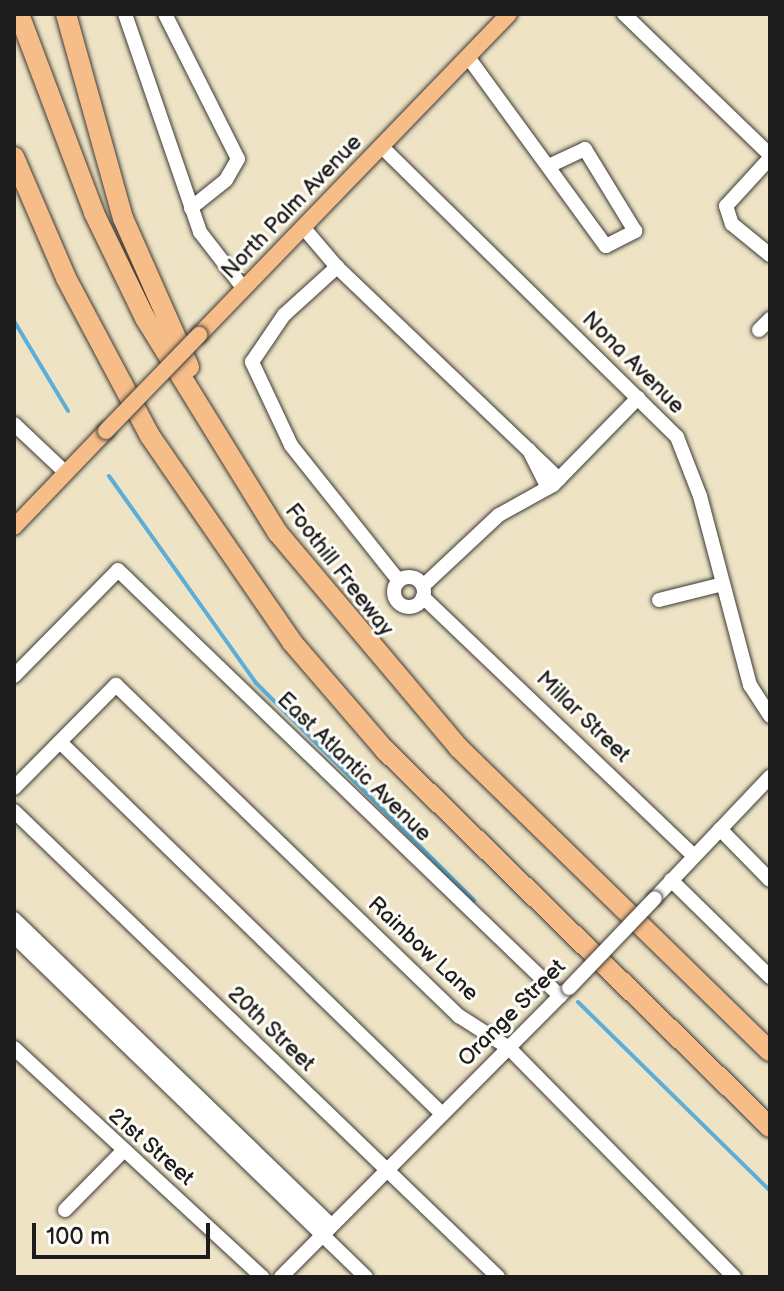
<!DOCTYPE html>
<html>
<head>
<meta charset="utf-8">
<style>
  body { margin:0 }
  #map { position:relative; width:784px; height:1291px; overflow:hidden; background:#eee3c5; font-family:"Balsamiq Sans",sans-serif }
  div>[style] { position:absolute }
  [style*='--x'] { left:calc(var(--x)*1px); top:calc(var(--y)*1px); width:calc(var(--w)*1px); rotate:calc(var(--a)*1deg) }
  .stream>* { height:4px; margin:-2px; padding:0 2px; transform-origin:2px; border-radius:2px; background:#5cadd7 }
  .roads { filter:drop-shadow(0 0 2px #3c3a35) drop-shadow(0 0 2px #3c3a35) }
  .minor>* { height:14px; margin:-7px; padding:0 7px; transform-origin:7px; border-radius:7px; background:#fff }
  .minor>.ring { margin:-7px; padding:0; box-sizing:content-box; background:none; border:14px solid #fff; border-radius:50% }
  .major>* { height:16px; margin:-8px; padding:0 8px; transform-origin:8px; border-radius:8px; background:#f7bd88 }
  .highway>* { height:20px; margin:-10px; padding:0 10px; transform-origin:10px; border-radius:10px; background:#f7bd88 }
  .bridges { filter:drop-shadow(0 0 2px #3c3a35) drop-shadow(0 0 2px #3c3a35) }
  .minor-bridge>* { height:14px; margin:-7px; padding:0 7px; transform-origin:7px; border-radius:7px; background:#fff }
  .major-bridge>* { height:16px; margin:-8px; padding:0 8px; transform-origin:8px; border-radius:8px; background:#f7bd88 }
  span { translate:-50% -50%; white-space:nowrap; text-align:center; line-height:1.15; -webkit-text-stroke:6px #fdfcf7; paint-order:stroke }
  .street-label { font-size:22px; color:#1c1c1c }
  .frame { position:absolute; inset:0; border:16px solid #1c1c1c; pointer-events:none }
  .scale { position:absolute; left:32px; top:1223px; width:178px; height:36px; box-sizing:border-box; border:4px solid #1c1c1c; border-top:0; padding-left:10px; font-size:24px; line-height:28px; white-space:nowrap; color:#1c1c1c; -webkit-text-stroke:6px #fdfcf7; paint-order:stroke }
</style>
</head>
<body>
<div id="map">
  <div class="stream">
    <i style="--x:14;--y:321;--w:105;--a:59"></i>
    <i style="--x:109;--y:476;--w:254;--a:54.6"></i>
    <i style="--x:256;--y:683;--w:308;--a:44.9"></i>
    <i style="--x:578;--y:1002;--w:269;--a:44.5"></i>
  </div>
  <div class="roads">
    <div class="minor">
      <i style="--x:125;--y:14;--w:231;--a:71"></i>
      <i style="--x:200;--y:232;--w:72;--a:52.3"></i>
      <i style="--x:165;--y:14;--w:162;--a:63.3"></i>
      <i style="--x:238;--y:159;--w:24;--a:120"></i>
      <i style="--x:226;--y:180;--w:45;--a:141.3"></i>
      <i style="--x:624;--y:14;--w:203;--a:44"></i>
      <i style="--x:468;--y:57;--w:234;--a:53.9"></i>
      <i style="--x:606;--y:246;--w:33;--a:-27"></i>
      <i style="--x:635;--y:231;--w:96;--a:-121.4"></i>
      <i style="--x:585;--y:149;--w:38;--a:155"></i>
      <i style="--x:382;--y:147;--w:414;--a:44.5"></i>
      <i style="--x:677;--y:437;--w:63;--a:68.7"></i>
      <i style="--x:700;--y:496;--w:196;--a:75.2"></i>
      <i style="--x:750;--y:685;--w:37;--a:57"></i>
      <i style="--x:770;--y:158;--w:65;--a:132.5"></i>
      <i style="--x:726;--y:206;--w:19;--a:72"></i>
      <i style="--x:732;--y:224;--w:49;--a:39.2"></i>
      <i style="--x:303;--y:227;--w:52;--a:49.6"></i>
      <i style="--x:759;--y:330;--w:16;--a:-45"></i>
      <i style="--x:14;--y:424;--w:71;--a:43.3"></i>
      <i style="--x:529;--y:450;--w:42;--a:63.4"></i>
      <i class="ring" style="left:394px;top:577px;width:16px;height:16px"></i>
      <i style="--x:399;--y:581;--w:174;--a:-128.5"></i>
      <i style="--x:291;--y:445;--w:92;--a:-115.2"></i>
      <i style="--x:252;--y:362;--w:57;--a:-55.8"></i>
      <i style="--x:284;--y:315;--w:72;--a:-42.2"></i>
      <i style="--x:337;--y:267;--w:307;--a:43.7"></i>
      <i style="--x:423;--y:586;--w:104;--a:-43.1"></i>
      <i style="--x:499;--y:515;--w:62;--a:-29.1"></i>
      <i style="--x:553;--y:485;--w:122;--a:-45.7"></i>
      <i style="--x:423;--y:597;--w:375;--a:43.7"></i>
      <i style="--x:659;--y:600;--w:66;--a:-14"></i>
      <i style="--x:14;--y:676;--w:148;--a:-45.5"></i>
      <i style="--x:118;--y:570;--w:614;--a:43.94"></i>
      <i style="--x:60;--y:742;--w:533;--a:44.24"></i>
      <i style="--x:14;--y:788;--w:145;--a:-45.3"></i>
      <i style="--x:116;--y:685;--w:477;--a:44"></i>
      <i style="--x:459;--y:1016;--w:59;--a:32.6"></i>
      <i style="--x:509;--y:1048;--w:321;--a:45.5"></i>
      <i style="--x:14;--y:811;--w:672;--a:43.91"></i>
      <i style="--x:720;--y:829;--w:71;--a:45.6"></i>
      <i style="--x:671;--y:880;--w:139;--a:44.4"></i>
      <i style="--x:655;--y:898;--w:167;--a:-46.5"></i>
      <i style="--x:14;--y:919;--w:441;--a:44"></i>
      <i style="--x:14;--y:936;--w:490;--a:44.1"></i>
      <i style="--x:14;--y:1048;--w:338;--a:42.7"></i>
      <i style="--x:65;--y:1210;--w:81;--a:-45.5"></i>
      <i style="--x:281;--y:1277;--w:403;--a:-45.2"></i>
    </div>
    <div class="major">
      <i style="--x:199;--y:335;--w:446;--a:-46"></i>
      <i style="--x:14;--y:527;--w:133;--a:-46.2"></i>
    </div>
    <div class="highway">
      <i style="--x:19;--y:14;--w:213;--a:69.3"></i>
      <i style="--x:94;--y:213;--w:117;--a:64.1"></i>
      <i style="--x:145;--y:318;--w:253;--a:58.3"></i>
      <i style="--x:278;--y:533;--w:281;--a:49.9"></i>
      <i style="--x:459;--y:748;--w:434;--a:44.3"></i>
      <i style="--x:66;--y:14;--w:212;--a:74.4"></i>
      <i style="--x:123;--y:218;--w:163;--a:66.1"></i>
      <i style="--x:14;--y:157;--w:132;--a:66.7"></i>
      <i style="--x:66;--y:278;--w:179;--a:62"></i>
      <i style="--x:150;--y:436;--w:250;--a:55.4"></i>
      <i style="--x:292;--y:642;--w:143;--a:49.3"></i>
      <i style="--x:385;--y:750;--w:539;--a:44.4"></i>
    </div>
  </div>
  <div class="bridges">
    <div class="minor-bridge">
      <i style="--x:569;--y:988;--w:124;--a:-46.3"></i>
    </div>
    <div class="major-bridge">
      <i style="--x:106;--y:431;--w:134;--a:-45.9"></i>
    </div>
  </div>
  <div class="street-label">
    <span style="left:292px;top:207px;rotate:-46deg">North Palm Avenue</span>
    <span style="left:633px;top:363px;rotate:45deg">Nona Avenue</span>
    <span style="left:339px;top:570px;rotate:52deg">Foothill Freeway</span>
    <span style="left:583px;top:717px;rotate:44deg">Millar Street</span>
    <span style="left:354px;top:767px;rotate:44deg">East Atlantic Avenue</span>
    <span style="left:423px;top:949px;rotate:43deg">Rainbow Lane</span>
    <span style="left:512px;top:1013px;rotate:-45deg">Orange Street</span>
    <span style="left:271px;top:1029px;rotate:44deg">20th Street</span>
    <span style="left:151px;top:1147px;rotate:41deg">21st Street</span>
  </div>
  <div class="frame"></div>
  <div class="scale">100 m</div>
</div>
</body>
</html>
